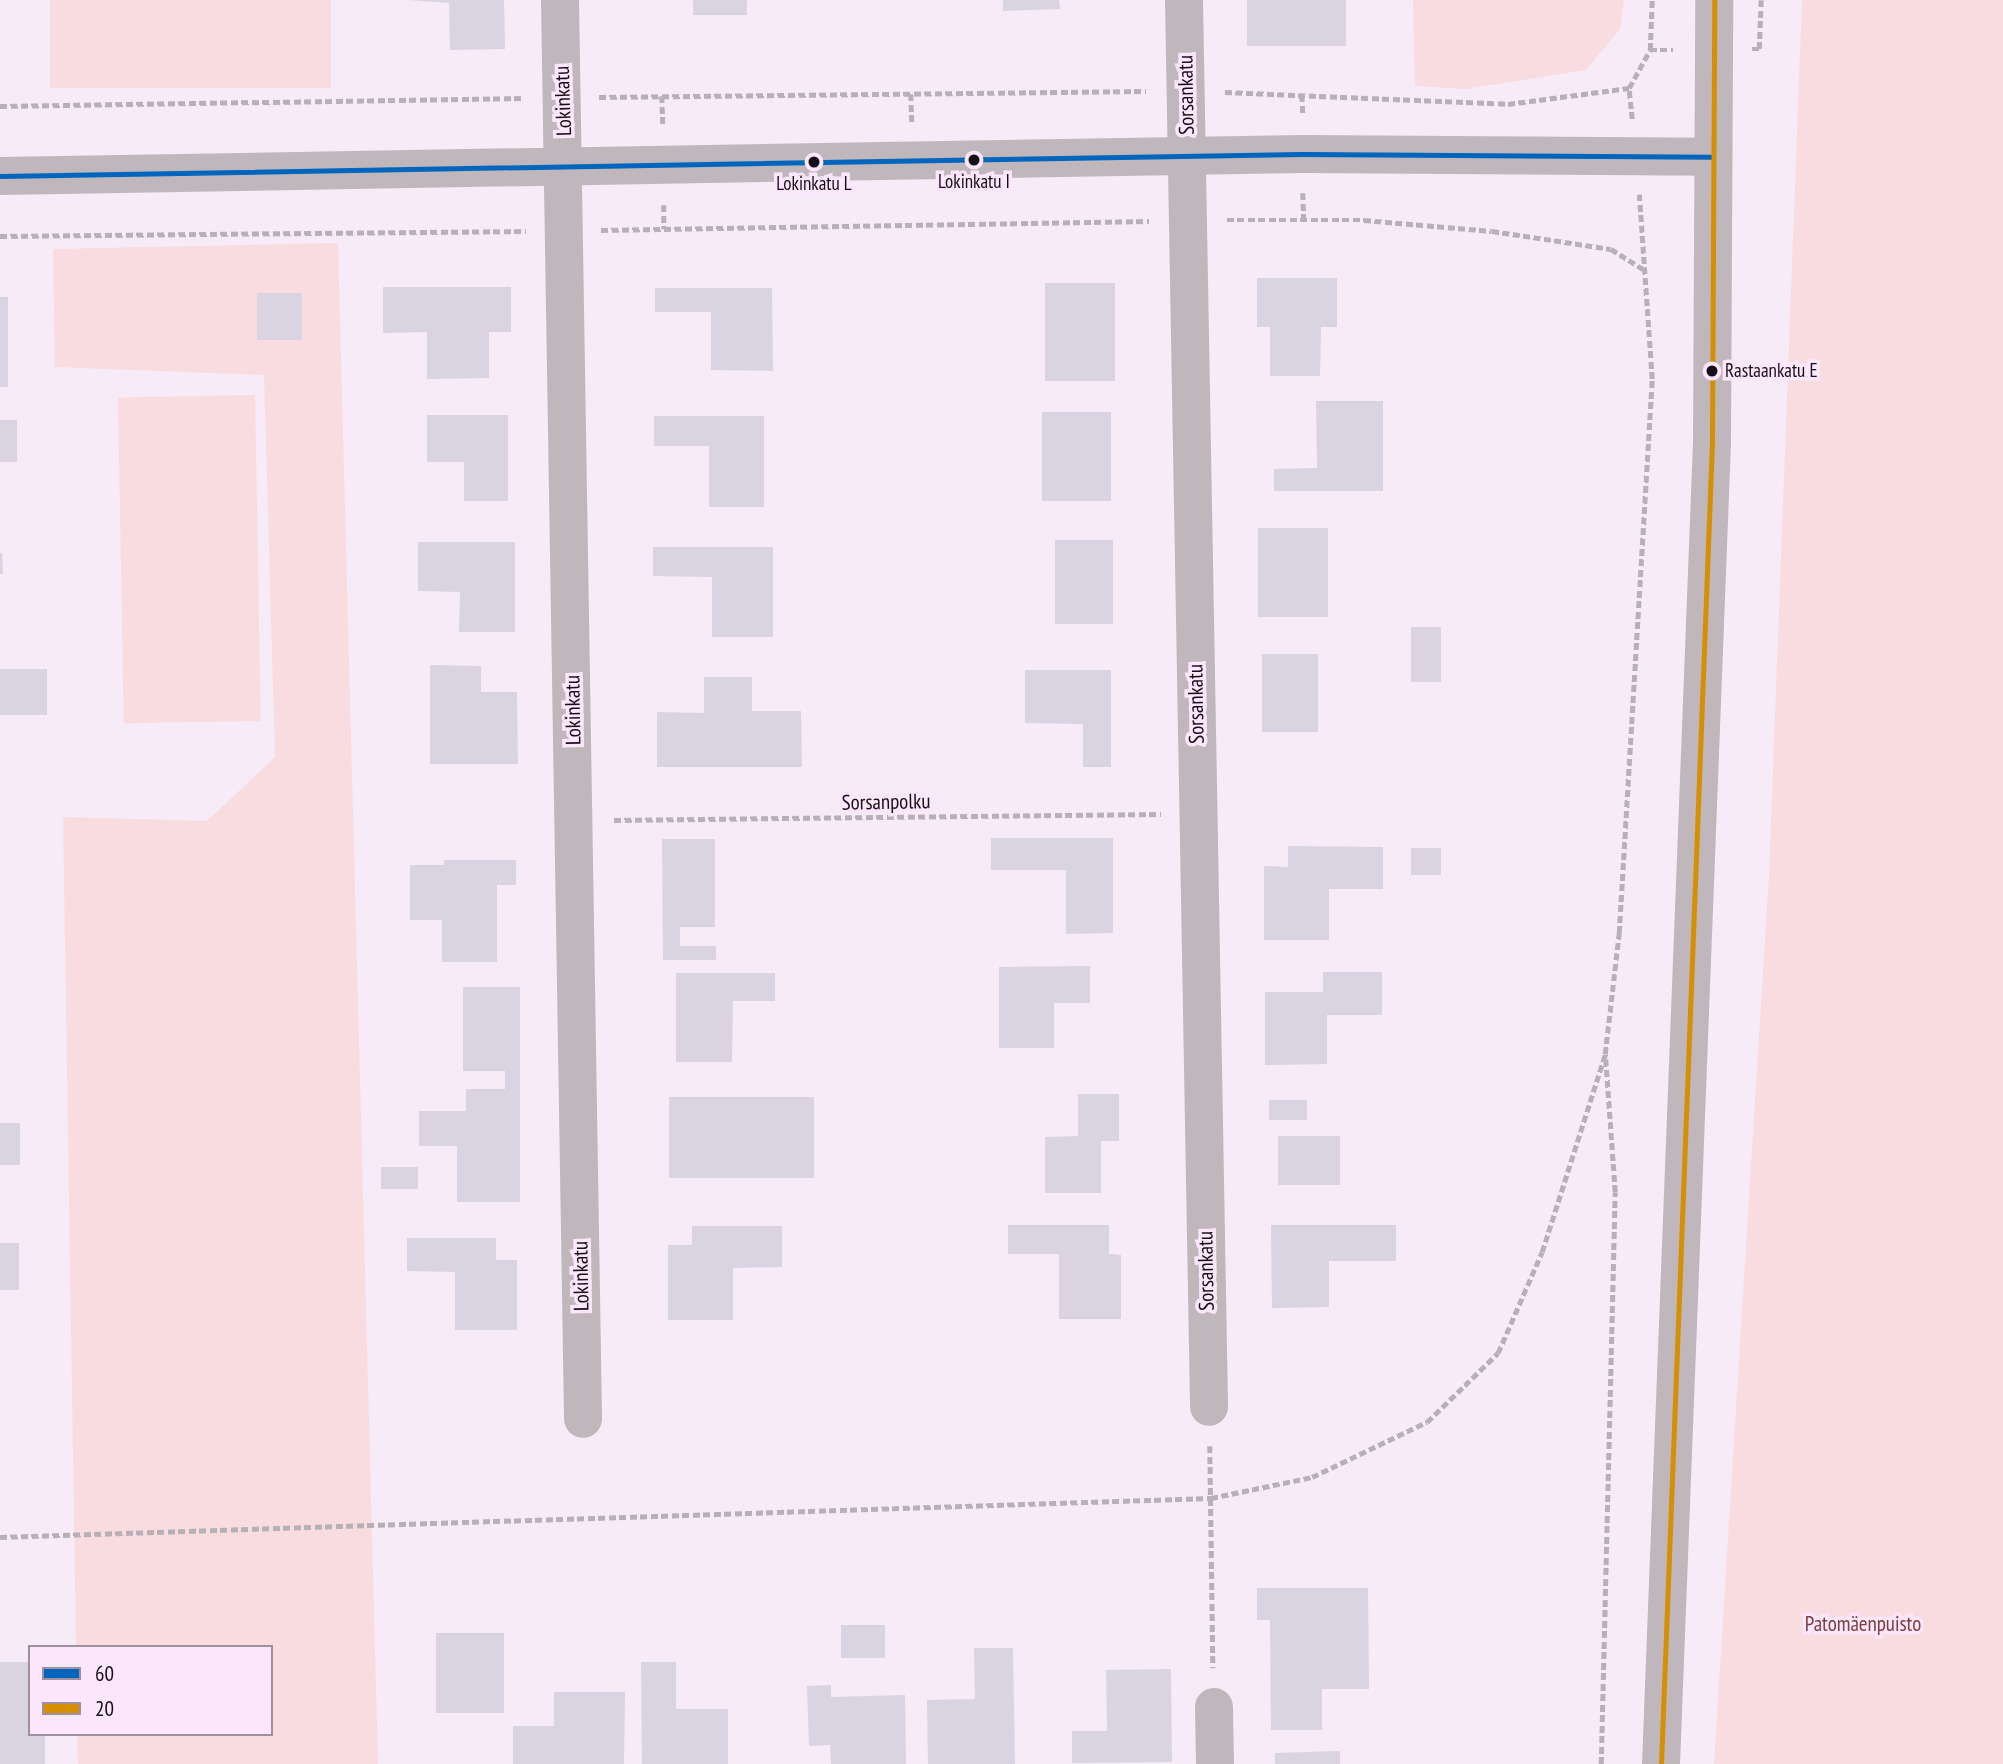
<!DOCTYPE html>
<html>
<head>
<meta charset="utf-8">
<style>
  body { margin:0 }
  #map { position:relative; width:2003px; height:1764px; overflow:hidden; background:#f6ebf7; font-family:"PT Sans Narrow",sans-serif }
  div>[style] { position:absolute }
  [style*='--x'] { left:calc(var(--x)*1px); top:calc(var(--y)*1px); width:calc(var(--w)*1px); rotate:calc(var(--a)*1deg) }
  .green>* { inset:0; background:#f9dcdf; transform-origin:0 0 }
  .building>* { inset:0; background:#dad3e1; transform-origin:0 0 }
  .path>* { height:4.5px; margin-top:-2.25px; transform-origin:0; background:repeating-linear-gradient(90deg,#b7b0b6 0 7px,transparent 0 10.5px) }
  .minor>* { height:38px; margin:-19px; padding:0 19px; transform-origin:19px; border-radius:19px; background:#c0b7bc }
  .tertiary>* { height:38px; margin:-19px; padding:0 19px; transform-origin:19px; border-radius:19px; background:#c0b7bc }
  .bus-1>* { height:5px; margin:-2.5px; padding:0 2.5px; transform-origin:2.5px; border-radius:2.5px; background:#0065bd }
  .bus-2>* { height:5px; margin:-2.5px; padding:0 2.5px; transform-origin:2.5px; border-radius:2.5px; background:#d58f03 }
  .dots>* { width:19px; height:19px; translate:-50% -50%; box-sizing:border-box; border:4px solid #fbe6fc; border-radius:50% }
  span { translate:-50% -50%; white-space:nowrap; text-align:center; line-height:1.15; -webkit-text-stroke:7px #fbe6fc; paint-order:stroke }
  .bus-label { font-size:19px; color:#160f17 }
  .left { translate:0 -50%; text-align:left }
  .street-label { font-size:21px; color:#160f17 }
  .park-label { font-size:21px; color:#7c3d3b }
  .legend { position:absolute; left:28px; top:1645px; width:245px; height:91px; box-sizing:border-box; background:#fbe6fc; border:2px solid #9f90a0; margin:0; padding:9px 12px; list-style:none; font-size:21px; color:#160f17 }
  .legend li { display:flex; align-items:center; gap:14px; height:35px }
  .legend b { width:35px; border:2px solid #9f90a0 }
</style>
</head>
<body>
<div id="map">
  <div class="green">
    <i style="left:50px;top:0;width:281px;height:88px"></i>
    <i style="clip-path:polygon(1413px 0,1624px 0,1620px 29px,1586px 70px,1466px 89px,1415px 86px)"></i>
    <i style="clip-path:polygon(1802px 0,2003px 0,2003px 1764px,1714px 1764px,1769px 875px)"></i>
    <i style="clip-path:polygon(338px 243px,378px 1764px,78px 1764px,77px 1734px,271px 1734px,271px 1647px,76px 1647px,63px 817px,207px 821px,275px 757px,264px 375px,55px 367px,53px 249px)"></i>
    <i style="left:255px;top:395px;width:326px;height:137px;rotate:89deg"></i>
  </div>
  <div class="building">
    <i style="clip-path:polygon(409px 0,504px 0,505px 49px,450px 50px,449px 3px)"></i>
    <i style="left:693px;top:0;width:54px;height:15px"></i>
    <i style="clip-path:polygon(1003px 0,1059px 0,1060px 9px,1003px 11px)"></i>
    <i style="left:1247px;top:0;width:99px;height:46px"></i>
    <i style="clip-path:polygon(1257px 278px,1337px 278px,1337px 327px,1321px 327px,1320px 376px,1270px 376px,1270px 327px,1257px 327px)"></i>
    <i style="left:1045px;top:283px;width:70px;height:98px"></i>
    <i style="clip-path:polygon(383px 287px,511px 287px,511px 332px,489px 332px,489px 378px,427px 379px,427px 332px,383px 333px)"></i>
    <i style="clip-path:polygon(655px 288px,772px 288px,773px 371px,711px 370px,711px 312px,655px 312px)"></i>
    <i style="left:257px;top:293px;width:45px;height:47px"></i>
    <i style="left:0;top:297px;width:8px;height:90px"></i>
    <i style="clip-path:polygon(1316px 401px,1383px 401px,1383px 491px,1274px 491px,1274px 469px,1317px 468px)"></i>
    <i style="left:1111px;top:412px;width:89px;height:69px;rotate:90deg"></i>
    <i style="clip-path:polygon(427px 415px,508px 415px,508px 501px,464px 501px,464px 462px,427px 462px)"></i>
    <i style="clip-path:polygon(654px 416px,764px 416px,764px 507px,709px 507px,709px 446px,654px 446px)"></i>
    <i style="left:0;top:420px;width:17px;height:42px"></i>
    <i style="left:1258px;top:528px;width:70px;height:89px"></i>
    <i style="left:1055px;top:540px;width:58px;height:84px"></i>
    <i style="clip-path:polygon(418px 542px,515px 542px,515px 632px,459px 632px,460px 592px,418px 591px)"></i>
    <i style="clip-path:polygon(653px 547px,773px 547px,773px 637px,712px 637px,712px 577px,653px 576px)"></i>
    <i style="clip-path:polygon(0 553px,2px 553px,3px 574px,0 574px)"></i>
    <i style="left:1411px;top:627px;width:30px;height:55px"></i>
    <i style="left:1262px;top:654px;width:56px;height:78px"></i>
    <i style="clip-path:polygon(430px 665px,481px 666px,481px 692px,517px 692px,518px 764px,430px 764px)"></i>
    <i style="left:0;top:669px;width:47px;height:46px"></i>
    <i style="clip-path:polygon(1025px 670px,1111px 670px,1111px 767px,1083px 767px,1083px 724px,1025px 723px)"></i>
    <i style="clip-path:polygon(704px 677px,752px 677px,752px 711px,801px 711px,802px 767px,657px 767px,657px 712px,704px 713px)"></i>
    <i style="clip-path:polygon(991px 838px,1113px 838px,1113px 933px,1066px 934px,1066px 870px,991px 870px)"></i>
    <i style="clip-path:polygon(662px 839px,715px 839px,715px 927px,680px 927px,680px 946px,716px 946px,716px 960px,663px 960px)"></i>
    <i style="clip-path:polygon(1288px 846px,1383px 847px,1383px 889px,1329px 889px,1329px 940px,1264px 940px,1264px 866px,1288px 867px)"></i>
    <i style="left:1411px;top:848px;width:30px;height:27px"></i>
    <i style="clip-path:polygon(444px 860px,516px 860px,516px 885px,497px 885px,497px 962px,442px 962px,442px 920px,410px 920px,410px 865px,444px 865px)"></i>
    <i style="clip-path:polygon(1090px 966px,1090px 1003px,1054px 1003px,1054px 1048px,999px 1048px,999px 967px)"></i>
    <i style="clip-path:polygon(1323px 972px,1382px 972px,1382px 1015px,1327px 1015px,1327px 1064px,1265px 1065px,1265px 992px,1323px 992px)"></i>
    <i style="clip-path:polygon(676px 973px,775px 973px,775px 1001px,733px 1001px,732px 1062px,676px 1062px)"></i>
    <i style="clip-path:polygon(463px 987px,520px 987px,520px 1202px,457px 1202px,457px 1146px,419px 1146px,419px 1111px,466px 1111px,466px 1089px,505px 1089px,505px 1071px,463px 1071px)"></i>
    <i style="clip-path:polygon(1078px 1094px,1119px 1094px,1119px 1141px,1101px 1141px,1101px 1193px,1045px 1193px,1045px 1137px,1078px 1136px)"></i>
    <i style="left:669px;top:1097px;width:145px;height:81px"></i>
    <i style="left:1269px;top:1100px;width:38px;height:20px"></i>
    <i style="left:0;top:1123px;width:20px;height:42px"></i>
    <i style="left:1278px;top:1136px;width:62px;height:49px"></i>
    <i style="left:381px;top:1167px;width:37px;height:22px"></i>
    <i style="clip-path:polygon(1008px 1225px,1109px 1225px,1109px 1254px,1121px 1255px,1121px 1319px,1059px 1319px,1059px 1254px,1008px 1254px)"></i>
    <i style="clip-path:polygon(1271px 1225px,1396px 1225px,1396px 1261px,1329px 1261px,1329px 1307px,1272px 1308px)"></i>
    <i style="clip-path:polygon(692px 1226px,782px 1226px,782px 1267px,733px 1268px,733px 1320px,668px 1320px,668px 1245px,692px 1245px)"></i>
    <i style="clip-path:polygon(407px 1238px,496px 1238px,496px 1260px,517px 1260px,517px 1330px,455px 1330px,455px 1272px,407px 1271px)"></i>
    <i style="left:0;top:1243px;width:19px;height:47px"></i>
    <i style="clip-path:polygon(1257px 1588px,1368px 1588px,1369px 1689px,1322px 1689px,1322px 1730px,1271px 1730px,1270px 1620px,1257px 1620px)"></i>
    <i style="left:841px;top:1625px;width:44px;height:33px"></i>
    <i style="left:436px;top:1633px;width:68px;height:80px"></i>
    <i style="clip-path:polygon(974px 1648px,1013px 1648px,1015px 1764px,928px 1764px,927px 1700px,975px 1699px)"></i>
    <i style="clip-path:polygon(0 1662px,30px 1662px,30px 1734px,45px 1734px,45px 1764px,0 1764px)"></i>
    <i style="clip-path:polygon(641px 1662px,676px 1662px,676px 1709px,728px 1709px,728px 1764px,642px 1764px)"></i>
    <i style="clip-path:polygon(1171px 1669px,1172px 1762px,1072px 1763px,1072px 1731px,1107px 1731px,1106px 1670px)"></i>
    <i style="clip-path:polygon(831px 1685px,831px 1697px,905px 1695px,906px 1764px,831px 1764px,830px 1745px,809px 1746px,807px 1686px)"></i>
    <i style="clip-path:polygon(554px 1692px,625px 1692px,624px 1764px,513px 1764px,513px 1726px,554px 1726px)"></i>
    <i style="clip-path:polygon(1340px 1751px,1340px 1764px,1275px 1764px,1275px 1753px)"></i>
  </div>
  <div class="path">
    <i style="--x:1752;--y:49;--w:7;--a:0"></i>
    <i style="--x:1759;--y:49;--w:49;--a:-87.7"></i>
    <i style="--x:1650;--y:50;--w:23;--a:0"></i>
    <i style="--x:1225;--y:92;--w:283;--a:2.4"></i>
    <i style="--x:1508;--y:104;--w:122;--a:-7.5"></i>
    <i style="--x:911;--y:94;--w:28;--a:88"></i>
    <i style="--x:1302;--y:95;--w:19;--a:87"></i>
    <i style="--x:662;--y:96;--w:30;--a:88"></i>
    <i style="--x:599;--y:97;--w:547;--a:-0.63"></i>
    <i style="--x:0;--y:106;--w:524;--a:-0.87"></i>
    <i style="--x:1632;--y:119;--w:31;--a:-96"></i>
    <i style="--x:1629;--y:88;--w:43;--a:-61.1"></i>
    <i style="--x:1650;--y:50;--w:50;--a:-87.7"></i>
    <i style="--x:1303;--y:193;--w:27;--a:88"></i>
    <i style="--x:664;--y:205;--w:24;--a:90"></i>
    <i style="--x:1227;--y:220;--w:137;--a:0"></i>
    <i style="--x:1364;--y:220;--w:128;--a:4.9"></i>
    <i style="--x:1492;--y:231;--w:120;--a:8.6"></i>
    <i style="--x:1611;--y:249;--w:40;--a:32"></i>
    <i style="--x:601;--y:230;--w:548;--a:-0.94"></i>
    <i style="--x:0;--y:236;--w:526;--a:-0.54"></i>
    <i style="--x:614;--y:820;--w:547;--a:-0.63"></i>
    <i style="--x:1210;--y:1446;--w:222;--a:89.2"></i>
    <i style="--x:0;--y:1537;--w:1212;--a:-1.84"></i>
    <i style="--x:1211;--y:1498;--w:103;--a:-11.7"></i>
    <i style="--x:1312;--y:1477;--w:127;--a:-25.6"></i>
    <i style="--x:1427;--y:1422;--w:99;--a:-44.2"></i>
    <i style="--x:1498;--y:1353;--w:110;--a:-66.5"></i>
    <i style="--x:1542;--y:1252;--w:208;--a:-72.3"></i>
    <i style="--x:1601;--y:1764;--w:572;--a:-88.6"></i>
    <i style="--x:1615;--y:1192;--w:138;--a:-94.1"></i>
    <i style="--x:1605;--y:1054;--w:122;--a:-83.4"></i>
    <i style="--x:1619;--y:933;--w:555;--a:-86.59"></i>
    <i style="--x:1652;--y:379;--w:185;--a:-94"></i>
  </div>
  <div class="minor">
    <i style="--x:560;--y:0;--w:1419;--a:89.07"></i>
    <i style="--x:1184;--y:0;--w:1407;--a:88.98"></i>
    <i style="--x:0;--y:176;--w:1303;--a:-0.97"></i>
    <i style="--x:1303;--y:154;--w:410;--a:0.4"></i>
    <i style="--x:1214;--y:1707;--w:57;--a:89"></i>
  </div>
  <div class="tertiary">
    <i style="--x:1661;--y:1764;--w:1325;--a:-87.79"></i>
    <i style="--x:1712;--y:440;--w:440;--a:-89.7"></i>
  </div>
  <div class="bus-1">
    <i style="--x:0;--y:176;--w:1303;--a:-0.97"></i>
    <i style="--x:1303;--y:154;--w:410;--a:0.4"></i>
  </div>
  <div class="bus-2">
    <i style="--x:1661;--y:1764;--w:1325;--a:-87.79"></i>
    <i style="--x:1712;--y:440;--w:440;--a:-89.7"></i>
  </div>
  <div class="dots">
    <i style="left:974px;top:160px;background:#160f17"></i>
    <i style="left:814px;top:162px;background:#160f17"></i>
    <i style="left:1712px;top:371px;background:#160f17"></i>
  </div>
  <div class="bus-label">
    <span style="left:974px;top:182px">Lokinkatu I</span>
    <span style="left:814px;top:184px">Lokinkatu L</span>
    <span class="left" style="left:1725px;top:371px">Rastaankatu E</span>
  </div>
  <div class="street-label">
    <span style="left:1186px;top:95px;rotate:-91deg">Sorsankatu</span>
    <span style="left:563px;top:101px;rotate:-92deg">Lokinkatu</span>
    <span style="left:1196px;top:704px;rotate:-91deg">Sorsankatu</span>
    <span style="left:573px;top:710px;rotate:-91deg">Lokinkatu</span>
    <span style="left:886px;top:802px;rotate:-1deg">Sorsanpolku</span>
    <span style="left:1206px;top:1271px;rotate:-91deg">Sorsankatu</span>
    <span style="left:581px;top:1276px;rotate:-91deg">Lokinkatu</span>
  </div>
  <div class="park-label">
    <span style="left:1863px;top:1624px">Patomäenpuisto</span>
  </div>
  <ul class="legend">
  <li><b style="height:9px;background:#0065bd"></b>60</li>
  <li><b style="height:9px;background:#d58f03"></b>20</li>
  </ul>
</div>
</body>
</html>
